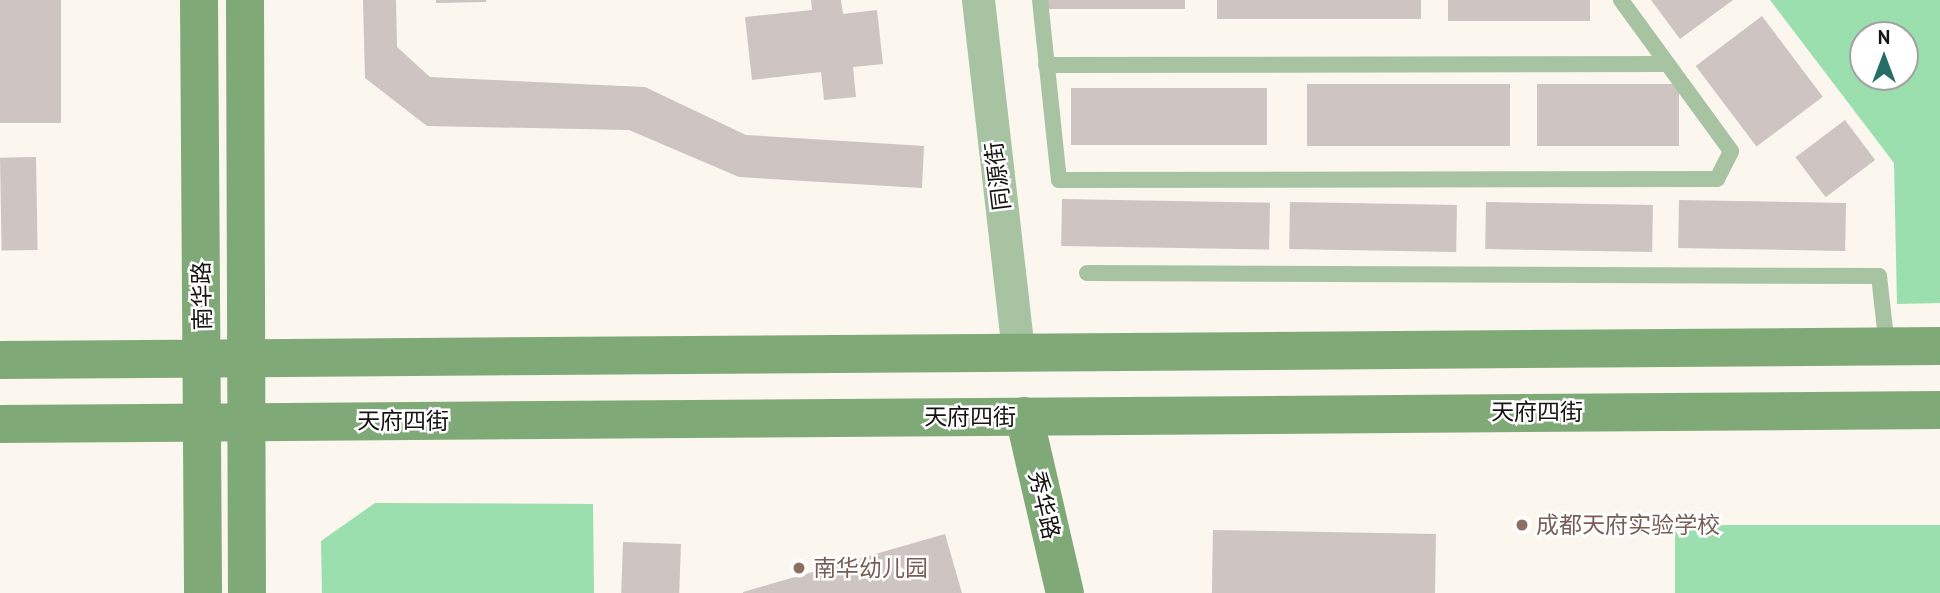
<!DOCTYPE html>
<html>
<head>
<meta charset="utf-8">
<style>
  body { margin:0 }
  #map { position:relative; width:1940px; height:593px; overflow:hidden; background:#fbf6ee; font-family:"PT Sans","Noto Sans SC",sans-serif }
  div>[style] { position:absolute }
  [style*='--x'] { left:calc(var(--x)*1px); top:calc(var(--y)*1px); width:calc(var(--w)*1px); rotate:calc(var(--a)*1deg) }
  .green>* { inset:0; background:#9adfad; transform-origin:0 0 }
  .building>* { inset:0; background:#cec4c1; transform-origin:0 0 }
  .lane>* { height:16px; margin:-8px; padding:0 8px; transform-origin:8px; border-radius:8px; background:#a7c3a2 }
  .street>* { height:33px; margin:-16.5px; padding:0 16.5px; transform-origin:16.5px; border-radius:16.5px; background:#a7c3a2 }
  .secondary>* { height:38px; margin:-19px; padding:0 19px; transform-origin:19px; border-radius:19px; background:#80a978 }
  .dots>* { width:19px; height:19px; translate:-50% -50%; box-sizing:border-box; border:4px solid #fff; border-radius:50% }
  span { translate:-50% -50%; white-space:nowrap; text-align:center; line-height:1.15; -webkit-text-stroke:5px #fff; paint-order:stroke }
  .street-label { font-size:23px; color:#161412 }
  .education-label { font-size:23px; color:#785e54 }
  .left { translate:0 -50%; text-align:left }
  .north { position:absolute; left:1849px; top:21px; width:70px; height:70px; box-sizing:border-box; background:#fff; border:2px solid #a2a1a0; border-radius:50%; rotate:0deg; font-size:19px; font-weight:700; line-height:28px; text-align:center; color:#161412 }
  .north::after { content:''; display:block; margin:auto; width:24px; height:32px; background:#266e65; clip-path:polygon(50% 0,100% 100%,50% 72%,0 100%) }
</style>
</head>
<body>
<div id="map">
  <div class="green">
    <i style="clip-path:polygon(evenodd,1770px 0,1940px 0,1940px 303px,1897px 304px,1894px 163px,1770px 0,1905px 35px,1905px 77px,1863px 77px,1863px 35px,1905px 35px)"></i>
    <i style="clip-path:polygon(375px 503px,593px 504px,594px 593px,322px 593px,321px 541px)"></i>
    <i style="left:1675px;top:525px;width:265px;height:68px"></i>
  </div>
  <div class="building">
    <i style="left:0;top:0;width:61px;height:123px"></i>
    <i style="clip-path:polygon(363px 0,396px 0,397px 47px,430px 77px,645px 87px,746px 135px,924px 146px,922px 188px,739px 177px,629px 130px,427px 126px,365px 78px)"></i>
    <i style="clip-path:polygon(436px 0,486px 0,486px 2px,436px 3px)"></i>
    <i style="clip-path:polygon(811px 0,841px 0,843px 14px,877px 10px,883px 64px,853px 67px,856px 97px,824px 100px,821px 72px,752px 80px,745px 17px,812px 10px)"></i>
    <i style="left:1047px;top:0;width:138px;height:9px"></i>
    <i style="left:1217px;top:0;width:204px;height:19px"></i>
    <i style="left:1448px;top:0;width:142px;height:21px"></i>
    <i style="clip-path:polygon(1651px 0,1733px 0,1680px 39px)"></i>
    <i style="left:1762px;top:16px;width:101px;height:83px;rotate:53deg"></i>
    <i style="left:1307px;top:84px;width:203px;height:62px"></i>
    <i style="left:1537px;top:84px;width:142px;height:62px"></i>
    <i style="left:1071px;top:88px;width:196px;height:57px"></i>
    <i style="left:1845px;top:120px;width:50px;height:62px;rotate:53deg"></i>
    <i style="left:36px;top:157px;width:93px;height:36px;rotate:89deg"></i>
    <i style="left:1062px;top:199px;width:208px;height:47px;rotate:1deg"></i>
    <i style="left:1679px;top:200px;width:167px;height:48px;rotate:1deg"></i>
    <i style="left:1290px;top:202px;width:167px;height:47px;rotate:1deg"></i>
    <i style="left:1486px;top:202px;width:167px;height:47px;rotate:1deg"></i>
    <i style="left:1213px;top:530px;width:223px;height:63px;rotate:1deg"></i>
    <i style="clip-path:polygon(945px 534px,962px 593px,743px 593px,743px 592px)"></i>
    <i style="left:623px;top:542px;width:58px;height:51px;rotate:2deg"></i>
  </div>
  <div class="lane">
    <i style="--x:1040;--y:0;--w:181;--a:84"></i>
    <i style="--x:1059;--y:180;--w:658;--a:-0.09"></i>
    <i style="--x:1717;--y:179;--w:31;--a:-63"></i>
    <i style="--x:1731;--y:151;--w:187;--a:-126.1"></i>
    <i style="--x:1046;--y:65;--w:621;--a:-0.09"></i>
    <i style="--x:1087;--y:273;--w:792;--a:0.22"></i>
    <i style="--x:1879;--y:276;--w:71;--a:83.6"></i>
  </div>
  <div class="street">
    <i style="--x:978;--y:0;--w:355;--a:83.5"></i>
  </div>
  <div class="secondary">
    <i style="--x:199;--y:0;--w:593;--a:89.61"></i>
    <i style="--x:245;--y:0;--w:593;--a:89.81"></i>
    <i style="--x:0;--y:360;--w:1940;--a:-0.41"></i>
    <i style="--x:1024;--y:416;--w:182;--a:77"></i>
    <i style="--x:0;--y:424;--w:1940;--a:-0.41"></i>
  </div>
  <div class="dots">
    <i style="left:1522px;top:525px;background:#8d6e63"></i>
    <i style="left:799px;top:568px;background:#8d6e63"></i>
  </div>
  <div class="street-label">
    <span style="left:998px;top:176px;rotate:-97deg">同源街</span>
    <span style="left:202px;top:296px;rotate:-91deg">南华路</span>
    <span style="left:1537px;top:412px">天府四街</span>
    <span style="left:970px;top:417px">天府四街</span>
    <span style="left:403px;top:421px">天府四街</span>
    <span style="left:1044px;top:505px;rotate:77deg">秀华路</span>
  </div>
  <div class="education-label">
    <span class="left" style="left:1536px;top:525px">成都天府实验学校</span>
    <span class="left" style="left:813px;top:568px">南华幼儿园</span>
  </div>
  <div class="north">N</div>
</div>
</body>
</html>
